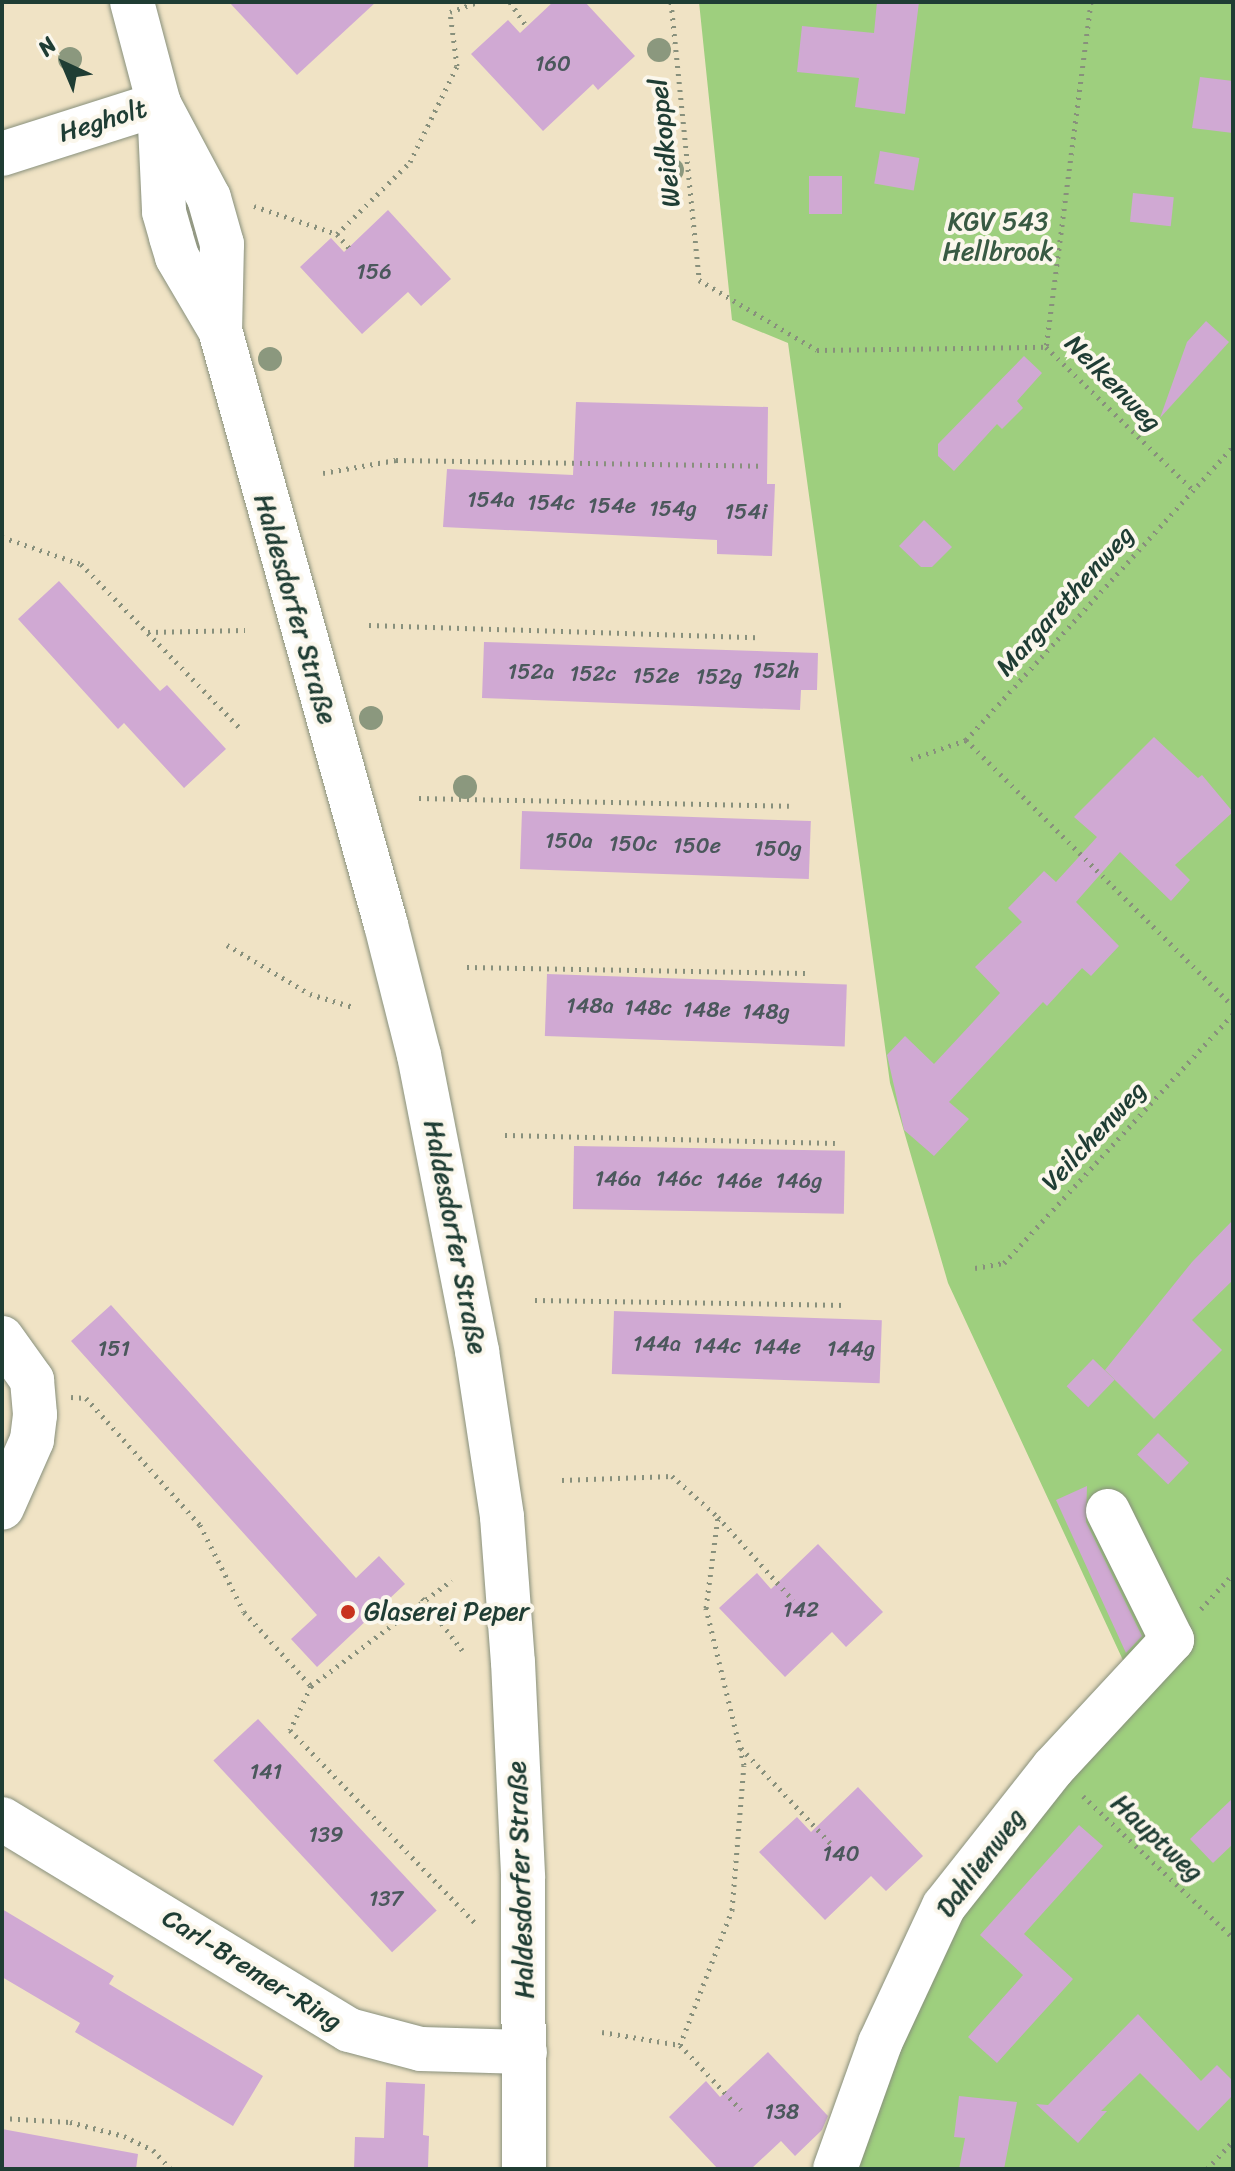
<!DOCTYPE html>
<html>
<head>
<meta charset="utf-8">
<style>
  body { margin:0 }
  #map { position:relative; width:1235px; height:2171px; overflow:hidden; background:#f0e3c5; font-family:Sriracha,sans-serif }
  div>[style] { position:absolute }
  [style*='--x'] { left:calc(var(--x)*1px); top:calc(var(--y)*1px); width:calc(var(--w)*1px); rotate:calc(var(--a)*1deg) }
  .green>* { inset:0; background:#9ecf7e }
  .building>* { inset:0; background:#d0a9d3; transform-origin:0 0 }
  .path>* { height:5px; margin-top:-2.5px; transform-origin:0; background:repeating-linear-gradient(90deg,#88907c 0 2px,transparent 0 8px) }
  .roads { filter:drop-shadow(0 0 2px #88907c) drop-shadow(0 0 2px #88907c) }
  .minor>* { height:44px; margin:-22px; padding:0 22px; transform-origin:22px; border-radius:22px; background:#fff }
  .trees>* { width:24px; height:24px; margin:-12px; border-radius:50%; background:#8b987e }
  .dots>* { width:22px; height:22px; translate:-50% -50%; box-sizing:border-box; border:4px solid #fbf7ec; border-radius:50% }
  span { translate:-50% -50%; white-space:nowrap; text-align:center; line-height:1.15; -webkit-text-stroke:8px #fbf7ec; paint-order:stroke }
  .number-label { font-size:22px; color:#4b585c }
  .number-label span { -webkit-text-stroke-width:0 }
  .street-label { font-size:26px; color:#1f3d34 }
  .park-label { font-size:26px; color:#385a43 }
  .poi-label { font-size:26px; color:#1f3d34 }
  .left { translate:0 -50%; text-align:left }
  .frame { position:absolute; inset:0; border:4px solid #1f3d34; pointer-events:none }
  .north { position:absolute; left:24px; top:24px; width:80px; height:80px; -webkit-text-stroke:6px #fbf7ec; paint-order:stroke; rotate:316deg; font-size:22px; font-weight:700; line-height:32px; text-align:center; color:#1f3d34 }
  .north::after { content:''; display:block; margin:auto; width:28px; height:36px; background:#1f3d34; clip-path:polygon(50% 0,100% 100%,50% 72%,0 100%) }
</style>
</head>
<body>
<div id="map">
  <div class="green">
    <i style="clip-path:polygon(699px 2px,1233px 2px,1233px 2169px,834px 2169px,932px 1913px,1128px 1671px,948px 1283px,890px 1083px,788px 343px,732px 320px)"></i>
  </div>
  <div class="building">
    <i style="clip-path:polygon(229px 2px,376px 2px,297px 75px)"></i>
    <i style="clip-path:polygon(553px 2px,585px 2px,635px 56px,598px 90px,593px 84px,543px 131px,471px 54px,508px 20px,520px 33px)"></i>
    <i style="clip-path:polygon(877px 2px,919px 2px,905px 114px,855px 107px,859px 78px,797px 72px,802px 26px,874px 33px)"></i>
    <i style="clip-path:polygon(1200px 77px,1233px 81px,1233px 133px,1192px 128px)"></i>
    <i style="left:880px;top:151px;width:40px;height:33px;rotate:10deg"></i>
    <i style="left:809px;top:176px;width:33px;height:38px"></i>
    <i style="left:1133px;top:193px;width:41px;height:29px;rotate:6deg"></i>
    <i style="clip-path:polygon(388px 210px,451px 279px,421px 306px,408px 292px,362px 334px,300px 267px,331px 238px,344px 252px)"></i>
    <i style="clip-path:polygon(1206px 321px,1229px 342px,1160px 418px,1187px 342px)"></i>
    <i style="clip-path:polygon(1024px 356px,1042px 373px,1017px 401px,1023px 408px,1002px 429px,997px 424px,954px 471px,938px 456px,938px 444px)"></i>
    <i style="clip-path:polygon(576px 402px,768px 407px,767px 484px,775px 484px,772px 556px,717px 554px,717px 540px,443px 527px,447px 469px,573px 475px)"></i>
    <i style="clip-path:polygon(924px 520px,952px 547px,932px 567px,921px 567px,899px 546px)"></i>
    <i style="clip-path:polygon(59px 581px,160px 691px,167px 685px,226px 749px,184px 788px,124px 723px,118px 729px,18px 619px)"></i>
    <i style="clip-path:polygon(484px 642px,818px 653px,817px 690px,801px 690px,800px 710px,482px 698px)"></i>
    <i style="clip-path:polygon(1154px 737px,1198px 778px,1202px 775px,1233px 812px,1175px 865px,1190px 880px,1171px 901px,1120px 852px,1076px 902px,1119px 946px,1091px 976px,1082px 968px,1047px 1006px,1043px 1002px,949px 1102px,969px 1119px,934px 1156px,904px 1130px,887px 1055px,905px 1036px,934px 1064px,1000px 993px,975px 967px,1022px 922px,1008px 908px,1044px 871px,1056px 882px,1097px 837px,1074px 817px)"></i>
    <i style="left:522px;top:811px;width:289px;height:58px;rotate:2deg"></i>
    <i style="left:547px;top:974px;width:300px;height:62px;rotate:2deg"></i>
    <i style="left:574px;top:1146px;width:271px;height:63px;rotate:1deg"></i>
    <i style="clip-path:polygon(1233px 1220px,1233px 1280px,1192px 1320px,1222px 1350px,1154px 1419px,1105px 1370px,1192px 1262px)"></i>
    <i style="clip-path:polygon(111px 1305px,356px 1578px,379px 1556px,405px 1584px,317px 1667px,291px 1639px,317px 1615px,71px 1341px)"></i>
    <i style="left:614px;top:1311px;width:268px;height:63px;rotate:2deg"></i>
    <i style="left:1093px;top:1359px;width:30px;height:38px;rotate:44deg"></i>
    <i style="left:1158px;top:1433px;width:43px;height:30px;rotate:44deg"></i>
    <i style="clip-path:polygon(1087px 1486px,1086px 1522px,1142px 1636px,1126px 1653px,1056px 1500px)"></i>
    <i style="clip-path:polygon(818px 1544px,883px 1612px,846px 1647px,832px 1632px,785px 1677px,719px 1608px,757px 1573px,771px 1589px)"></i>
    <i style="left:258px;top:1719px;width:262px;height:61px;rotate:47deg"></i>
    <i style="clip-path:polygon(858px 1787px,923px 1856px,886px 1891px,871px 1876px,825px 1920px,759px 1852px,797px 1817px,811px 1832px)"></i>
    <i style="clip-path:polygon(1233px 1798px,1233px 1844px,1213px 1863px,1190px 1839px)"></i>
    <i style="clip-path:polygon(1079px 1825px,1103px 1846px,1024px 1934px,1073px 1979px,997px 2063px,968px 2037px,1023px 1975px,980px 1935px)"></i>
    <i style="clip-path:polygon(2px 1909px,114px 1976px,109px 1984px,263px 2076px,233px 2126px,75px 2032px,80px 2023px,2px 1977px)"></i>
    <i style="clip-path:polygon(1138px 2014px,1201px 2081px,1217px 2065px,1233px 2081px,1233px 2095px,1198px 2131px,1140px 2073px,1101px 2111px,1107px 2111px,1078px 2143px,1036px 2104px,1048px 2105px)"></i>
    <i style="clip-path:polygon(768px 2052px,828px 2116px,822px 2130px,795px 2156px,781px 2141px,751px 2169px,718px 2169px,669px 2117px,706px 2081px,720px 2097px)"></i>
    <i style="clip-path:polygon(386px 2082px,425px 2084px,423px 2135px,429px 2136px,428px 2167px,354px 2169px,355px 2137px,384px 2138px)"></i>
    <i style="clip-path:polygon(959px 2096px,1017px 2102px,1004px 2169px,959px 2169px,965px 2138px,954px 2137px)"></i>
    <i style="clip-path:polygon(2px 2129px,138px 2154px,136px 2169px,2px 2169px)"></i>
  </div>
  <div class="path">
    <i style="--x:510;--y:2;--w:27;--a:56"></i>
    <i style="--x:671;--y:2;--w:279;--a:84.2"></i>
    <i style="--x:699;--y:280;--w:137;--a:30.7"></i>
    <i style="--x:817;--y:350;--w:229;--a:-0.8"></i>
    <i style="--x:1091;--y:2;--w:348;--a:97.4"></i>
    <i style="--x:1046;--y:347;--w:205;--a:44.2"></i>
    <i style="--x:254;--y:206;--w:88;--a:18.6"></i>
    <i style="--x:337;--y:234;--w:20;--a:49"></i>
    <i style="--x:337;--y:234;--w:103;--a:-44.6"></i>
    <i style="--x:410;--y:162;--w:107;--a:-63.9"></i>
    <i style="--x:457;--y:66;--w:54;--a:-97.4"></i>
    <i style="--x:450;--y:12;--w:29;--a:-20"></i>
    <i style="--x:323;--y:473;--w:74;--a:-10.1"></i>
    <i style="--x:396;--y:460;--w:366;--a:0.9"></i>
    <i style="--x:2;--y:537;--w:83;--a:18.9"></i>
    <i style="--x:81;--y:564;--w:228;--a:45.9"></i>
    <i style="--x:369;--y:625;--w:387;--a:1.8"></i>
    <i style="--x:148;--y:632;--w:97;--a:-1.2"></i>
    <i style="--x:966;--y:740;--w:377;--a:44.9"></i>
    <i style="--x:911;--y:759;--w:58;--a:-19.1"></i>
    <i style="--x:966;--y:740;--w:396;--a:-47.7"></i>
    <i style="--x:419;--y:798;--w:370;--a:1.2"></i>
    <i style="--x:227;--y:945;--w:96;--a:30.6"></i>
    <i style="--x:310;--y:994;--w:45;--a:16.8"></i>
    <i style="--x:467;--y:967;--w:338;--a:1"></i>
    <i style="--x:505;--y:1135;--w:330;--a:1.4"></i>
    <i style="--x:975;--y:1268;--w:29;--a:-10"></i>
    <i style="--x:1004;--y:1263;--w:338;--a:-47.4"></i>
    <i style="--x:535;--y:1300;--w:311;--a:0.9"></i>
    <i style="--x:71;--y:1397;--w:15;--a:4"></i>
    <i style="--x:86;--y:1398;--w:171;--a:48.1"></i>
    <i style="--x:200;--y:1525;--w:97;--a:63.2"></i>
    <i style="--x:244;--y:1612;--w:100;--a:47.8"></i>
    <i style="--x:311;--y:1686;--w:49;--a:115.5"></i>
    <i style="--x:290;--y:1730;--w:272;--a:46.2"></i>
    <i style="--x:562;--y:1480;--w:110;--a:-2.1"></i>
    <i style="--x:672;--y:1476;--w:62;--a:41.7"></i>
    <i style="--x:718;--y:1517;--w:112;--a:47.9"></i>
    <i style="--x:422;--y:1598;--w:66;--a:52.4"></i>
    <i style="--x:1201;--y:1609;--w:47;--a:-47.6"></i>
    <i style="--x:311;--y:1686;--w:176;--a:-36.9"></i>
    <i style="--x:741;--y:1748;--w:133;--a:46.8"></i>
    <i style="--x:1083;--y:1796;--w:207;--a:43.4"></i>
    <i style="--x:602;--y:2032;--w:79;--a:9.5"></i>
    <i style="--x:680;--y:2045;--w:145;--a:-68.9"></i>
    <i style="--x:732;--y:1910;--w:145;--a:-85.3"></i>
    <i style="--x:744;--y:1765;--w:162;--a:-103.6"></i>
    <i style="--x:706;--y:1608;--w:92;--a:-82.5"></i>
    <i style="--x:680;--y:2045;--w:89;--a:46.8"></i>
    <i style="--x:2;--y:2118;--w:68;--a:3.4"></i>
    <i style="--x:70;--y:2122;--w:56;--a:14.5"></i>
    <i style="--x:124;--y:2136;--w:32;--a:26"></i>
    <i style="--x:153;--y:2150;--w:26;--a:47"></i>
    <i style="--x:1207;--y:2169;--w:38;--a:-47"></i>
  </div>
  <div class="roads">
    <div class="minor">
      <i style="--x:132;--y:2;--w:106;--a:75.2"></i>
      <i style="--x:159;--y:104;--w:108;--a:87.3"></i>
      <i style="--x:164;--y:212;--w:26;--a:74"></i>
      <i style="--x:171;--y:237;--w:21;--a:73"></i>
      <i style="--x:177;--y:257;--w:85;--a:59.5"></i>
      <i style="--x:159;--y:104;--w:106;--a:62"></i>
      <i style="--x:209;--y:198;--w:48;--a:74.2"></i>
      <i style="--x:222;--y:244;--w:86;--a:91.3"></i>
      <i style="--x:220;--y:330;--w:618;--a:74.41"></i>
      <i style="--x:386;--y:925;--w:134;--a:75.8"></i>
      <i style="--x:419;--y:1055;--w:302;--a:78.9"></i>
      <i style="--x:477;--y:1351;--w:168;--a:81.4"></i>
      <i style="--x:502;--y:1517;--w:145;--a:85.7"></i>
      <i style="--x:513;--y:1662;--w:216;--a:87.3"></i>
      <i style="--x:523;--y:1878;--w:291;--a:89.8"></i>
      <i style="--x:2;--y:154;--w:165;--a:-17.7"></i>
      <i style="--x:2;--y:1338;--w:52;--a:54.5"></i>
      <i style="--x:32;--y:1380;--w:35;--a:85"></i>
      <i style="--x:35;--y:1415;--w:25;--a:97"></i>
      <i style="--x:32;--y:1440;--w:74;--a:113.8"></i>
      <i style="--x:2;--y:1819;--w:406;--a:31.3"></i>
      <i style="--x:349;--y:2030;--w:74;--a:14.8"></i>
      <i style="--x:421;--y:2049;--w:104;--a:1.7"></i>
      <i style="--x:835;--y:2169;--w:134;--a:-70.3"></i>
      <i style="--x:880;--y:2043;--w:151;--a:-65"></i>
      <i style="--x:944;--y:1906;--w:176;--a:-51.7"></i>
      <i style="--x:1053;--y:1768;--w:175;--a:-47.1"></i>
      <i style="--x:1172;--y:1640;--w:144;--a:-116.4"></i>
    </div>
  </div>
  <div class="trees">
    <i style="left:659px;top:50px"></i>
    <i style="left:70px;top:59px"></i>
    <i style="left:672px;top:170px"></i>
    <i style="left:270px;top:359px"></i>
    <i style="left:371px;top:718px"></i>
    <i style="left:465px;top:787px"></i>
  </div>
  <div class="dots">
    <i style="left:348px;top:1612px;background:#c8321e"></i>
  </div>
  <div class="number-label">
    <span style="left:553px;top:64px">160</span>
    <span style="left:374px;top:272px">156</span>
    <span style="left:491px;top:500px">154a</span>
    <span style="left:551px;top:503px">154c</span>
    <span style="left:612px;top:506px">154e</span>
    <span style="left:673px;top:509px">154g</span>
    <span style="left:746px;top:512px">154i</span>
    <span style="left:776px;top:671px">152h</span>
    <span style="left:531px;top:672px">152a</span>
    <span style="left:593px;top:674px">152c</span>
    <span style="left:656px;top:676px">152e</span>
    <span style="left:719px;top:677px">152g</span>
    <span style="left:569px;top:841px">150a</span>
    <span style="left:633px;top:844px">150c</span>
    <span style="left:697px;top:846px">150e</span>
    <span style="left:778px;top:849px">150g</span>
    <span style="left:590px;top:1006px">148a</span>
    <span style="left:648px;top:1008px">148c</span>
    <span style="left:707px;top:1010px">148e</span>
    <span style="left:766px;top:1012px">148g</span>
    <span style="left:618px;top:1179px">146a</span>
    <span style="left:679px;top:1179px">146c</span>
    <span style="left:739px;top:1181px">146e</span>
    <span style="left:799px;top:1181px">146g</span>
    <span style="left:657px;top:1344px">144a</span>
    <span style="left:717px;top:1346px">144c</span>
    <span style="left:777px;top:1347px">144e</span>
    <span style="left:114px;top:1349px">151</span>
    <span style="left:851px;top:1349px">144g</span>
    <span style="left:801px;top:1610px">142</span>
    <span style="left:266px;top:1772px">141</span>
    <span style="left:326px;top:1835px">139</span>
    <span style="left:841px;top:1854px">140</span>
    <span style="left:386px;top:1899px">137</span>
    <span style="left:782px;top:2112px">138</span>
  </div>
  <div class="street-label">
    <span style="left:103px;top:121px;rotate:-17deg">Hegholt</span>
    <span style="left:665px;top:143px;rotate:-96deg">Weidkoppel</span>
    <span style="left:1113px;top:383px;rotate:45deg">Nelkenweg</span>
    <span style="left:1065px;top:601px;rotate:-48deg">Margarethenweg</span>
    <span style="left:295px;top:609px;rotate:74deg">Haldesdorfer Straße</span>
    <span style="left:1094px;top:1136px;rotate:-47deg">Veilchenweg</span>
    <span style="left:455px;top:1237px;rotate:79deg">Haldesdorfer Straße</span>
    <span style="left:1157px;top:1838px;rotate:43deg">Hauptweg</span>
    <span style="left:981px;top:1863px;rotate:-53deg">Dahlienweg</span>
    <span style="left:521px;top:1880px;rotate:-92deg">Haldesdorfer Straße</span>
    <span style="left:252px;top:1970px;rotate:32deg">Carl-Bremer-Ring</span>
  </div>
  <div class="park-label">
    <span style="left:998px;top:237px">KGV 543<br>Hellbrook</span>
  </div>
  <div class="poi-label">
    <span class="left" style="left:364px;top:1612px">Glaserei Peper</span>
  </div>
  <div class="frame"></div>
  <div class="north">N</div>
</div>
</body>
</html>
